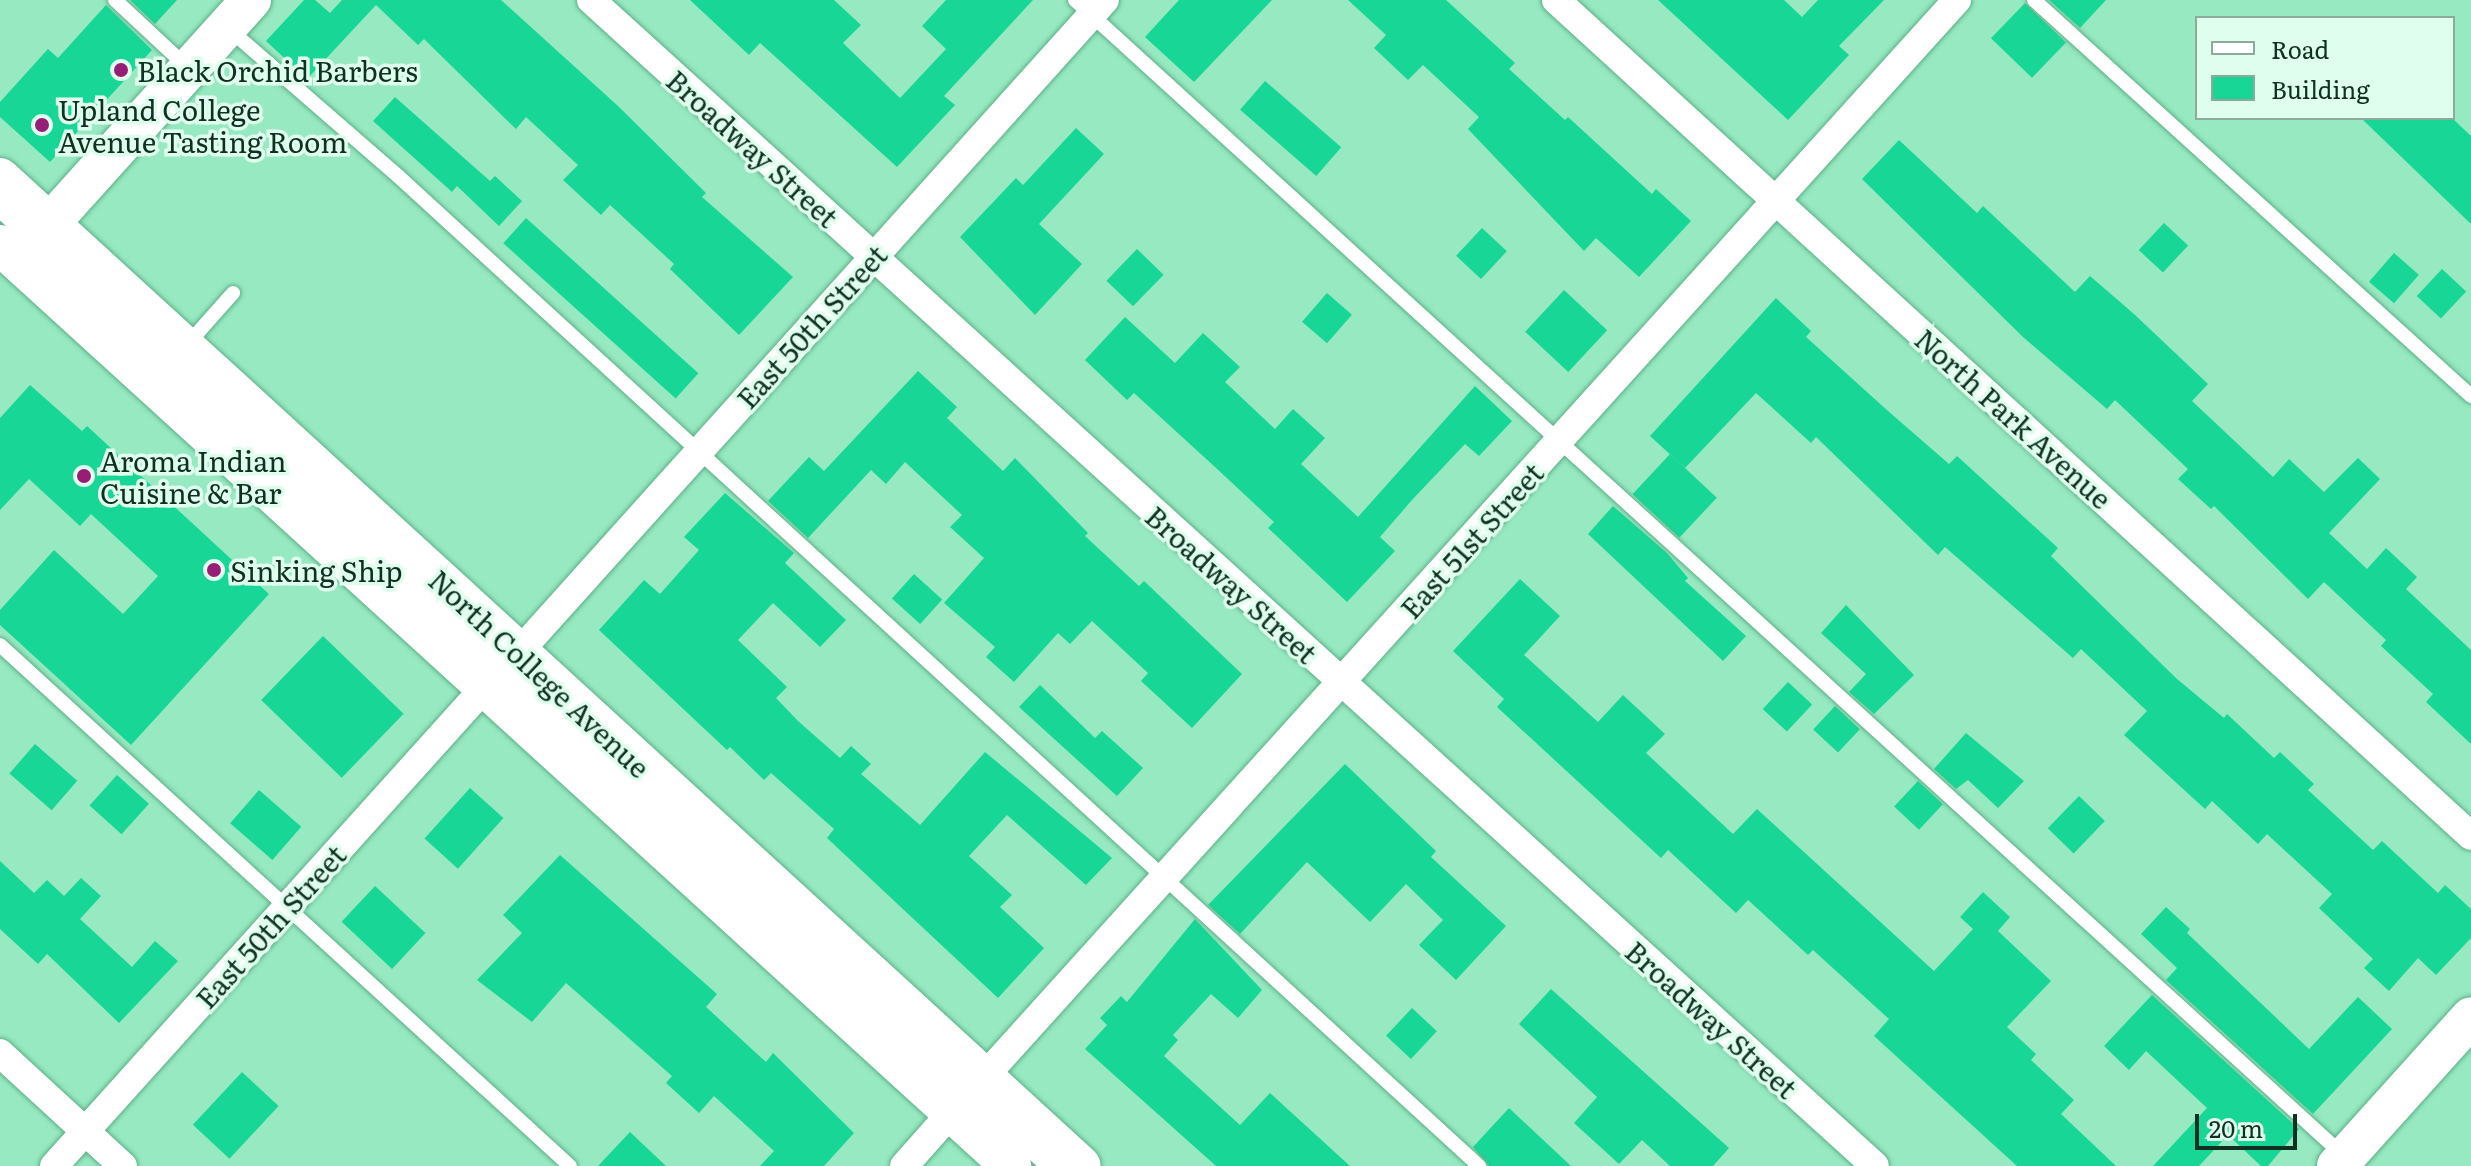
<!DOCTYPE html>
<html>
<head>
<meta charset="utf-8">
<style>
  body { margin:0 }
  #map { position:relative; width:2471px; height:1166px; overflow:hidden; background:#97e9c1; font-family:Literata,serif }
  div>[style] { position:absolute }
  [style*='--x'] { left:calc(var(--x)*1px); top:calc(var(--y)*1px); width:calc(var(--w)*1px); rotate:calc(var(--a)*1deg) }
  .building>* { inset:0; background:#18d696; transform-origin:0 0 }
  .roads { filter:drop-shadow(0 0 2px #5daf89) drop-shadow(0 0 2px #5daf89) }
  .lane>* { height:14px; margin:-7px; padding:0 7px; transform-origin:7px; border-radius:7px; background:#fff }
  .street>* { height:28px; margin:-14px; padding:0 14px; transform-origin:14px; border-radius:14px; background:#fff }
  .secondary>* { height:40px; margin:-20px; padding:0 20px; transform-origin:20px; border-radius:20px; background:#fff }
  .dots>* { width:22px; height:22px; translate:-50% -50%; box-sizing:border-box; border:4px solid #dffeee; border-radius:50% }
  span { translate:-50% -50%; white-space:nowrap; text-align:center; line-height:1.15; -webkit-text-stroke:7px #dffeee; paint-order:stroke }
  .poi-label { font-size:28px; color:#0e3122 }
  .left { translate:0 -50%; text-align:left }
  .street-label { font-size:28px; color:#0e3122 }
  .legend { position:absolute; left:2195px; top:16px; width:260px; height:104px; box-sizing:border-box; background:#dffeee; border:2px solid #8bac9c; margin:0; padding:10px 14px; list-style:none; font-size:24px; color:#0e3122 }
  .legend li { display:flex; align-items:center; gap:16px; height:40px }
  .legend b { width:40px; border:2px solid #8bac9c }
  .scale { position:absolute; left:2195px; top:1114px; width:102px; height:36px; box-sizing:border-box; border:4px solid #0e3122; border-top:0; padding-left:10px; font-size:24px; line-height:28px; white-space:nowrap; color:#0e3122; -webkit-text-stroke:6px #dffeee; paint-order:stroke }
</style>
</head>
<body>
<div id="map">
  <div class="building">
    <i style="clip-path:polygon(130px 0,177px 0,155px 24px)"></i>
    <i style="clip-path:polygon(304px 0,315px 0,330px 13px,342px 0,501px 0,618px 106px,706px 193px,702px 197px,793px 277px,739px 335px,670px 269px,674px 264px,610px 205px,601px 215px,563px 180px,578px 165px,526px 117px,516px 129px,424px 39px,418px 45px,376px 5px,307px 79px,266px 41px)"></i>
    <i style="clip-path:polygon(690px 0,834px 0,861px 25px,843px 43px,900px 98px,946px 49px,922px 26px,946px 0,1033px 0,944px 96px,955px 105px,897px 167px,760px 43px,749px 55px)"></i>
    <i style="clip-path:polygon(1179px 0,1272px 0,1194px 82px,1145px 37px)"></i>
    <i style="clip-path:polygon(1348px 0,1446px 0,1515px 63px,1509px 69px,1565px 120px,1568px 117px,1652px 194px,1656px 189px,1691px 221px,1639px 277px,1596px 238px,1584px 251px,1468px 129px,1479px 117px,1423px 65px,1408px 80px,1374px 48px,1386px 35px)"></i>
    <i style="clip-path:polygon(1658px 0,1784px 0,1802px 17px,1818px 0,1884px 0,1839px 46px,1849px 55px,1788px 120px)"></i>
    <i style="clip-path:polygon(2049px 0,2106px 0,2080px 28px)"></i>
    <i style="left:2025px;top:3px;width:57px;height:49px;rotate:44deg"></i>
    <i style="clip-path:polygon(106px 5px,152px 50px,50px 162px,0 117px,0 102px,48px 49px,58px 58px)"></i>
    <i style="left:1265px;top:81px;width:101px;height:38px;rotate:41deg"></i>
    <i style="clip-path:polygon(395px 97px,490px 181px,495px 176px,522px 201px,499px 226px,457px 186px,452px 192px,373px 121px)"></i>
    <i style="clip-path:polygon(2361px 118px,2452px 118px,2471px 136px,2471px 224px)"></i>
    <i style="clip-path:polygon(1076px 128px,1104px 154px,1039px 224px,1082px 264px,1035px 315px,960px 237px,1016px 178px,1023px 185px)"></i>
    <i style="clip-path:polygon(1899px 140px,1977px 213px,1983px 206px,2075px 292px,2090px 276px,2134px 314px,2208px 384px,2192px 401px,2273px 477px,2289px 459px,2324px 492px,2358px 458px,2380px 479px,2329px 533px,2367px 569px,2386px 548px,2417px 577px,2406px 589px,2471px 650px,2471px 744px,2426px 702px,2433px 694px,2381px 646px,2386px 640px,2324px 582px,2308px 599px,2214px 506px,2211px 509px,2178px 479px,2188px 469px,2115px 400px,2107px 409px,2023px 337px,1862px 179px)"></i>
    <i style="left:526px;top:218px;width:232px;height:34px;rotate:42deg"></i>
    <i style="left:2164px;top:223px;width:33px;height:37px;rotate:43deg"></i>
    <i style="left:1482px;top:228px;width:34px;height:38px;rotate:43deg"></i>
    <i style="left:1137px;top:249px;width:37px;height:44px;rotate:44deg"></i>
    <i style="left:2394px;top:253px;width:33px;height:38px;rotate:41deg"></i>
    <i style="left:2442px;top:269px;width:33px;height:37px;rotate:43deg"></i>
    <i style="left:1564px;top:290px;width:59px;height:57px;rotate:43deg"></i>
    <i style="left:1327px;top:293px;width:33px;height:38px;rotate:41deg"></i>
    <i style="clip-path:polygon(1776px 298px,1811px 331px,1806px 337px,1888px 411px,1949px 464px,1957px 456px,2058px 548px,2051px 556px,2177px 679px,2224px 718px,2227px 714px,2274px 758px,2280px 752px,2314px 784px,2308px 790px,2373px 850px,2382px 841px,2438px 893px,2445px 885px,2471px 909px,2471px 938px,2436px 975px,2418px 958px,2389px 991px,2364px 968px,2373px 959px,2319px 908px,2332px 894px,2267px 834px,2258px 844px,2212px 801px,2205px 809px,2124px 735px,2147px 711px,2081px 649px,2073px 658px,1945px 547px,1938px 555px,1816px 437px,1811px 443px,1756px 393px,1685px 468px,1650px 436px)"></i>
    <i style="clip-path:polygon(1125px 317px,1175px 363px,1203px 333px,1240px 367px,1225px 382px,1275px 429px,1293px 409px,1325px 438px,1301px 464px,1358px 517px,1475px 386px,1512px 421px,1479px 456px,1465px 444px,1412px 500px,1380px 537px,1395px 551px,1347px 602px,1268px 528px,1274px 522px,1215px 467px,1134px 393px,1127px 400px,1085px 360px)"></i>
    <i style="clip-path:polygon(918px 371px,957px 407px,947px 418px,1003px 471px,1015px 458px,1088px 533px,1085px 536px,1139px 586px,1144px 581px,1242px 674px,1192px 728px,1141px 681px,1148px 673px,1092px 621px,1070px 644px,1058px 633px,1014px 682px,986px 657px,995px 647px,944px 603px,984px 558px,950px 527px,962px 515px,905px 462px,886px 484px,871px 470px,808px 538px,768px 501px,809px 457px,824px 471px)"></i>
    <i style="clip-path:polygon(30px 385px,82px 431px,87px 426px,269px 594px,131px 745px,0 625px,0 610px,54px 550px,123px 614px,158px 576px,91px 514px,80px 526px,29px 479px,0 510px,0 418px)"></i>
    <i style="left:1670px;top:454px;width:64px;height:55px;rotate:43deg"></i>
    <i style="clip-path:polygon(725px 493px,794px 553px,785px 563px,846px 620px,820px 647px,773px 603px,738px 640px,787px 687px,776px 698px,798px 721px,840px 758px,851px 746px,871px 764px,861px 774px,920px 825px,985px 752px,1112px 858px,1086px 885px,1007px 815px,969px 856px,1012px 895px,1000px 907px,1044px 948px,998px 998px,827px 838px,834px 829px,771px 773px,764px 780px,730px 747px,727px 750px,599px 630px,644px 580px,660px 594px,699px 550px,684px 537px)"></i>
    <i style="clip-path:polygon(1613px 506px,1667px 553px,1688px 578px,1685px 581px,1746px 636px,1723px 661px,1588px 534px)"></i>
    <i style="left:914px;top:574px;width:38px;height:33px;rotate:42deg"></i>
    <i style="clip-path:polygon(1520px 579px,1560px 616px,1524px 655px,1598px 722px,1623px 695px,1665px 734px,1646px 753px,1733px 834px,1757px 809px,1934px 971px,1973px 929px,1960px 917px,1983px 892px,2010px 917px,1998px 931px,2051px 981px,2007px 1027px,2036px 1054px,2031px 1060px,2074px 1100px,2061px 1114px,2116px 1166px,2017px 1166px,1874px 1036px,1889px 1019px,1813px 950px,1808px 955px,1748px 900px,1736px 913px,1668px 850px,1661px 858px,1497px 707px,1504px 699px,1453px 651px)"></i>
    <i style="clip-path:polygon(1846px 605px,1914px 675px,1874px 714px,1849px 692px,1866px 674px,1821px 633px)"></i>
    <i style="left:323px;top:636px;width:112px;height:89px;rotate:44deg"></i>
    <i style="left:1788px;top:682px;width:33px;height:37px;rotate:43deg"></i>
    <i style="clip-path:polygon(1040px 685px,1095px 738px,1102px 731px,1143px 768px,1117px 796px,1019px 707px)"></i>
    <i style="left:1835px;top:706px;width:34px;height:32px;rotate:43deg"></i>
    <i style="clip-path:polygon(1966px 733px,2024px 781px,1998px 808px,1968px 780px,1956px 789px,1934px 769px)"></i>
    <i style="left:35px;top:744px;width:56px;height:39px;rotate:41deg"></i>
    <i style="clip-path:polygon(1345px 764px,1436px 851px,1431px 857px,1506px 926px,1456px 980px,1419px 945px,1443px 920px,1406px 884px,1370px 922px,1307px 862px,1240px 934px,1208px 905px)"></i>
    <i style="left:117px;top:775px;width:43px;height:41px;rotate:42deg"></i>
    <i style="left:1918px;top:781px;width:34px;height:35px;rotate:43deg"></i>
    <i style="left:470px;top:788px;width:45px;height:68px;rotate:42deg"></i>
    <i style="left:259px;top:790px;width:56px;height:44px;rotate:41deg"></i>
    <i style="left:2079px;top:796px;width:36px;height:45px;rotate:44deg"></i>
    <i style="clip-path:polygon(560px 855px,717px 994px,706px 1007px,766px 1062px,773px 1053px,854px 1133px,824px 1166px,760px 1166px,774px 1151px,714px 1096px,699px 1113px,666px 1083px,672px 1076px,566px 983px,532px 1022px,477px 980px,522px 933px,503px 915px)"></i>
    <i style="clip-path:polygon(0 861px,34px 893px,47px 880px,64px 896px,81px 878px,101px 896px,80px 919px,132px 967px,155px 941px,178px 961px,119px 1023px,47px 954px,38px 964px,0 929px)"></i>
    <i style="left:375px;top:886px;width:69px;height:49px;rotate:43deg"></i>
    <i style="clip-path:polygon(2166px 907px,2190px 929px,2187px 933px,2309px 1049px,2358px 997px,2392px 1029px,2313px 1114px,2166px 980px,2177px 968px,2141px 934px)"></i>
    <i style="clip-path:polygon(1195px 919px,1262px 990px,1238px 1018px,1211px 994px,1173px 1035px,1178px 1040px,1164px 1056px,1240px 1125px,1270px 1093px,1350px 1166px,1216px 1166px,1085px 1049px,1107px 1025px,1100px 1018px,1121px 996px,1127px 1002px)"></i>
    <i style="clip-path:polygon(1551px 989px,1729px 1148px,1713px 1166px,1670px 1166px,1642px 1140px,1619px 1164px,1574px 1123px,1597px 1097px,1519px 1024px)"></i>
    <i style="clip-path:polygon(2152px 995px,2299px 1129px,2268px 1166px,2261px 1166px,2228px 1135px,2199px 1166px,2153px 1166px,2207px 1108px,2146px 1051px,2129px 1070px,2104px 1046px)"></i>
    <i style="left:1412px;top:1008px;width:34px;height:38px;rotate:43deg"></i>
    <i style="left:242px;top:1072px;width:50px;height:72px;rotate:43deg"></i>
    <i style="clip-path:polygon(1509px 1108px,1571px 1166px,1489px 1166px,1473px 1147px)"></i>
    <i style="clip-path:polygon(630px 1132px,666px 1166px,598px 1166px)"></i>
  </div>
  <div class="roads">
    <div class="lane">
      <i style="--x:115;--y:0;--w:100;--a:43"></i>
      <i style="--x:1075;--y:0;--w:1715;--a:42.33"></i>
      <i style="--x:2034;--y:0;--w:590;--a:42.18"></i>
      <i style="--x:230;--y:30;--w:223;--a:41"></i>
      <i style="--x:398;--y:176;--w:1466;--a:42.48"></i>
      <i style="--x:0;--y:211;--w:1417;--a:42.37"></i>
      <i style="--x:186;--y:346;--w:71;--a:-48.4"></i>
      <i style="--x:0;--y:645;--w:772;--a:42.43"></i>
    </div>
    <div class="street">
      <i style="--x:591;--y:0;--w:1734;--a:42.24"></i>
      <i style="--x:1556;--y:0;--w:1239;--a:42.42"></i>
      <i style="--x:518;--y:653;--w:878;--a:-48.05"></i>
      <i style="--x:0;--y:1053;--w:167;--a:42.6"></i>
      <i style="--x:983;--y:1078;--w:1453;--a:-47.9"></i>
      <i style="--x:54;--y:1166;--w:646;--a:-48.01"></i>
      <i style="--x:904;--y:1166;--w:72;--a:-48.4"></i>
    </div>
    <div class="secondary">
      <i style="--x:0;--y:178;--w:1464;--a:42.43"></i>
      <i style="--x:33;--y:242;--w:326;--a:-48"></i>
      <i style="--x:0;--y:245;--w:1368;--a:42.33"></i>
      <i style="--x:2337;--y:1166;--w:200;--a:-48"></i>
    </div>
  </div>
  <div class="dots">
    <i style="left:121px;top:70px;background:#981d76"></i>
    <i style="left:42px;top:125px;background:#981d76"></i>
    <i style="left:84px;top:476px;background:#981d76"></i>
    <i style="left:214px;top:570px;background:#981d76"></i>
  </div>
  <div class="poi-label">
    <span class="left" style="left:137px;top:70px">Black Orchid Barbers</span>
    <span class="left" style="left:58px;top:125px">Upland College<br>Avenue Tasting Room</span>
    <span class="left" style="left:100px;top:476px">Aroma Indian<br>Cuisine &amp; Bar</span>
    <span class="left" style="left:230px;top:570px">Sinking Ship</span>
  </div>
  <div class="street-label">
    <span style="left:753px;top:148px;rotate:42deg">Broadway Street</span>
    <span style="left:811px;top:326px;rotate:-48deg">East 50th Street</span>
    <span style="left:2014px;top:418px;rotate:42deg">North Park Avenue</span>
    <span style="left:1471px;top:540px;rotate:-48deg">East 51st Street</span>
    <span style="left:1232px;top:584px;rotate:42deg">Broadway Street</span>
    <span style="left:540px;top:673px;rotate:43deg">North College Avenue</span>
    <span style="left:270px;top:926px;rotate:-48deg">East 50th Street</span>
    <span style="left:1712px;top:1019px;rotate:42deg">Broadway Street</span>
  </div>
  <ul class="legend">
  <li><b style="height:10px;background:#fff"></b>Road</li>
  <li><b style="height:22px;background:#18d696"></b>Building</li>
  </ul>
  <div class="scale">20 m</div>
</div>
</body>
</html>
